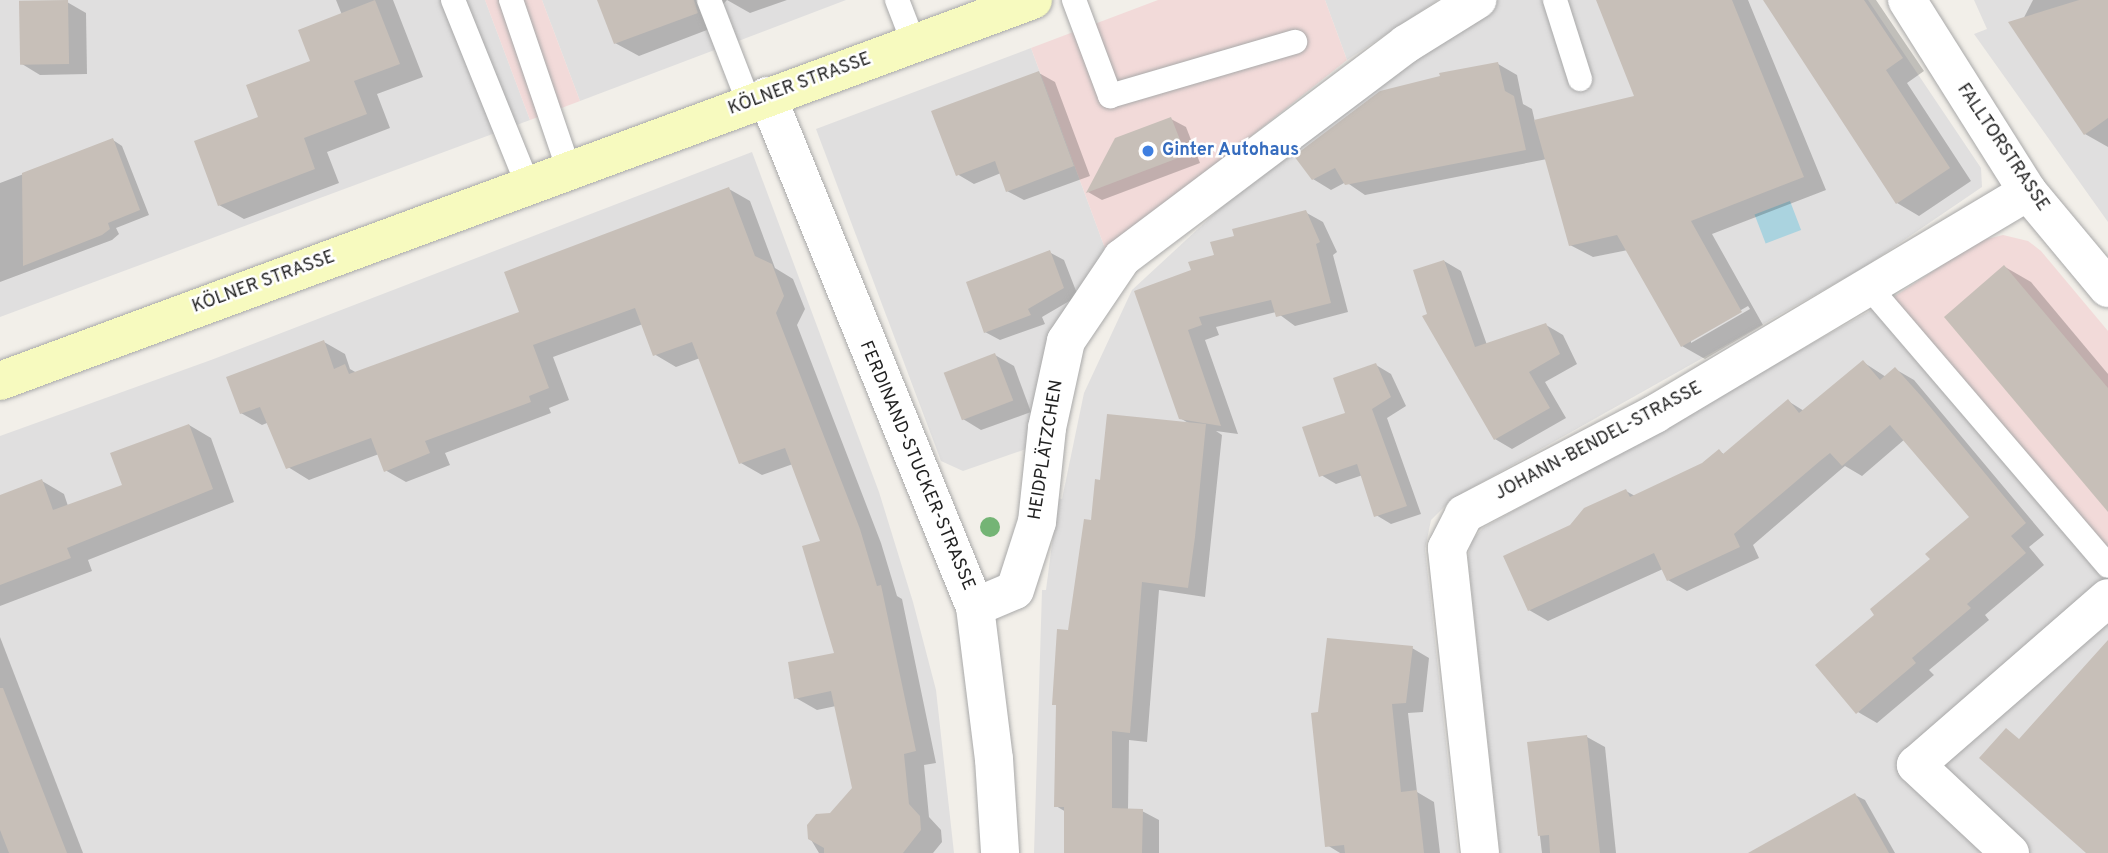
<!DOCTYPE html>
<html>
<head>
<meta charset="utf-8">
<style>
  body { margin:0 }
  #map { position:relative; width:2108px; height:853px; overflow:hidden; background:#f2efe9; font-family:Overpass,sans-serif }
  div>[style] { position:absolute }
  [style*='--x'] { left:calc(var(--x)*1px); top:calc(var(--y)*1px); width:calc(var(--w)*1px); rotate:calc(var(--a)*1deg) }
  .residential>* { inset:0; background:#e0dfdf }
  .commercial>* { inset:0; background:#f2dad9 }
  .water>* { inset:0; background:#aad3df; transform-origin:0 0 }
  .shadow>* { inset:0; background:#0003 }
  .building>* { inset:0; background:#c7bfb8; transform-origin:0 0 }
  .roads { filter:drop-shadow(0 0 2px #a9a9a9) drop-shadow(0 0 2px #a9a9a9) }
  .service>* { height:24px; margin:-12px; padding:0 12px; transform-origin:12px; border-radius:12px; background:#fff }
  .minor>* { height:38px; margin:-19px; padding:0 19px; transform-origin:19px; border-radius:19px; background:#fff }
  .secondary>* { height:38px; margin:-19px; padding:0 19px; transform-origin:19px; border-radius:19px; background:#f7fabf }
  .trees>* { width:20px; height:20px; margin:-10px; border-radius:50%; background:#74b475 }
  .dots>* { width:19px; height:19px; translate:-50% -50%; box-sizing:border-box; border:4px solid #fff; border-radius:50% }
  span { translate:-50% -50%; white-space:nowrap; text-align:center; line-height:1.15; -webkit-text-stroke:5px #fff; paint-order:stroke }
  .street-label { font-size:18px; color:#222 }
  .shop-label { font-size:18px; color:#366cbe; font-weight:700 }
  .left { translate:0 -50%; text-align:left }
</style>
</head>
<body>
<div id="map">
  <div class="residential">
    <i style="clip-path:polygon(0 0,485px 0,530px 120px,0 317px)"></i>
    <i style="clip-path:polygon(542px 0,846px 0,580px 101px)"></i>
    <i style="clip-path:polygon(1325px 0,1438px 0,1347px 60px)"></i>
    <i style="clip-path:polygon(1498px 0,1868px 0,1981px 168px,1982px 187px,1866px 266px,1452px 499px,1431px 520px,1425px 549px,1458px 853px,1034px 853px,1042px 590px,1046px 590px,1058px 498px,1062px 499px,1084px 393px,1132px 290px,1226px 203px,1397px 62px)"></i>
    <i style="clip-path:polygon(1974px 0,2108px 0,2108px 222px,1974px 34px,1987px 29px)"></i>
    <i style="clip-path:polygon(1031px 48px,1106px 251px,1026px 449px,963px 471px,941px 461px,816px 129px)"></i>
    <i style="clip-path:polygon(752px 152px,879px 492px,913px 602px,936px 690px,954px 853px,0 853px,0 436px,211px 360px)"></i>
    <i style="clip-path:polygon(1886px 302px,2108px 570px,2108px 853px,1500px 853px,1468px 558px,1471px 541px,1483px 528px)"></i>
  </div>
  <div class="commercial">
    <i style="clip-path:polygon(485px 0,542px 0,580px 101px,530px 120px)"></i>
    <i style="clip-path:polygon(1158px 0,1325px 0,1347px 60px,1106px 251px,1031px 48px)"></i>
    <i style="clip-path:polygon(2003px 235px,2028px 241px,2041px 251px,2108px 331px,2108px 551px,1886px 302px,1979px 241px)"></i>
  </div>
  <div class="water">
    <i style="left:1790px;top:201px;width:31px;height:38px;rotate:69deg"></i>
  </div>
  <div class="shadow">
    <i style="clip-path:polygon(336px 0,393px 0,423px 77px,377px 94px,390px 128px,327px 152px,339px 183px,244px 219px,219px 205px,260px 118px,313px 62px,342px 15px)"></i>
    <i style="clip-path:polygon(599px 0,727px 0,717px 11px,720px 25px,639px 56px,615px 43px)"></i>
    <i style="clip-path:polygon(727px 0,787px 0,750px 13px)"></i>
    <i style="clip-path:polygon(evenodd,1610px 0,1748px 0,1826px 190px,1712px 234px,1763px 325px,1705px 359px,1682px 346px,1628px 250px,1593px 257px,1570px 245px,1547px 159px,1365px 195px,1346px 182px,1331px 190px,1313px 179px,1498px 64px,1517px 75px,1523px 104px,1532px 109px,1535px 122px,1636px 97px,1610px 0,1748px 306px,1750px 309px,1691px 343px,1691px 339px,1748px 306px)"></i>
    <i style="clip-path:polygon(1765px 0,1876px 0,1924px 71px,1907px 83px,1971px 181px,1919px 216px,1897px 203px)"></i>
    <i style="clip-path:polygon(2033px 0,2108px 0,2108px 147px,2085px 134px,2017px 31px)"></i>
    <i style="clip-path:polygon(67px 2px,86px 13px,87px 74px,40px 75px,22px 64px)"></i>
    <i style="clip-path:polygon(1039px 73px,1055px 82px,1090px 176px,1024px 200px,1007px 191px,1001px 173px,974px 184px,957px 174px)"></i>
    <i style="clip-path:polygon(1171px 119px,1186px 127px,1200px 163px,1102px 200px,1088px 192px)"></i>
    <i style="clip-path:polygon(113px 140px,122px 146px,149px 215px,116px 228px,119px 234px,112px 240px,0 282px,0 183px)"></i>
    <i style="clip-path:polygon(729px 189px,750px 201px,775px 268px,793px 279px,805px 309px,797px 325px,881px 543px,897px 596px,902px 599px,936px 763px,924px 765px,929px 817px,941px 830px,942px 842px,933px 853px,819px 853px,810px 838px,854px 788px,836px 706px,817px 710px,796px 698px,836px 654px,822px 542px,793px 464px,762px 475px,741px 463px,700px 358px,676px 367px,654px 354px,643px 324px,553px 357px,569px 400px,549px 408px,551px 413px,445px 453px,450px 465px,406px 482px,385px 470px,379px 454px,309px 480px,288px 467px,267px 423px,262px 425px,241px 413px,324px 342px,345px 354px,350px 369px,357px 373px,521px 313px)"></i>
    <i style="clip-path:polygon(1305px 212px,1323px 222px,1337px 252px,1333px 255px,1348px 312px,1295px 326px,1276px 312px,1216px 327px,1219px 335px,1205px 340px,1238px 434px,1216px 431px,1222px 435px,1205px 597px,1159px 590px,1147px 742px,1129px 740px,1128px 810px,1142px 811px,1159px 820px,1159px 853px,1065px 853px,1066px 812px,1056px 806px,1058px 706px,1054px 704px,1102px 481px,1190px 424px,1180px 418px,1137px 292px,1194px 272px,1236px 237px)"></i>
    <i style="clip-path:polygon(1049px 252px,1064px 260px,1078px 296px,1042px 317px,1045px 324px,1000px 340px,985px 332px)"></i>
    <i style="clip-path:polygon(1444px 261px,1461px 271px,1487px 345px,1546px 325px,1563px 335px,1577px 364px,1545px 382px,1566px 418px,1512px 449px,1495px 439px,1429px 315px)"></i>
    <i style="clip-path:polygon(2005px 267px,2031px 282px,2108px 374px,2108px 508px)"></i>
    <i style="clip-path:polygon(995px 355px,1014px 366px,1031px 412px,981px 430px,963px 419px)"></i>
    <i style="clip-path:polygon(1863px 362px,1886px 377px,1895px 369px,1914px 380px,2044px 535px,2029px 547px,2044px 565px,1985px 615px,1989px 620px,1929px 670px,1934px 675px,1877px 723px,1858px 712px,1877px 615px,1972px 517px,1905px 439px,1862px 476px,1845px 466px,1839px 471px,1753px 545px,1759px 558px,1687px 591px,1668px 580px,1663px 569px,1548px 621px,1529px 610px,1571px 527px,1626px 491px,1635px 496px,1703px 465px,1719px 451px,1725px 455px,1788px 401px,1804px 411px)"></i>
    <i style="clip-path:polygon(1376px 365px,1391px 374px,1406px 406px,1387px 418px,1421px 514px,1391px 524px,1376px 515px,1363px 475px,1336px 484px,1321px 475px)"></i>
    <i style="clip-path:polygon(189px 425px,211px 438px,234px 502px,88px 560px,92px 571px,0 606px,0 497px,42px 481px,64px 494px,68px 506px,124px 486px)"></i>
    <i style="clip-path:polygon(0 637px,83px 853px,0 853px)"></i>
    <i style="clip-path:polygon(1412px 648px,1429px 658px,1423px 712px,1408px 713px,1417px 792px,1434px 802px,1440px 853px,1340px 853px,1327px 845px)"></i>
    <i style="clip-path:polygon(1587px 737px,1605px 747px,1616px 853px,1542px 853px,1529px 744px)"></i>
    <i style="clip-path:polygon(1855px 795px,1865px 800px,1895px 853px,1796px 853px)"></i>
  </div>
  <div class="building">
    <i style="left:68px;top:0;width:64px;height:49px;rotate:89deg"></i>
    <i style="clip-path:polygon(375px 0,400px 64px,354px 81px,367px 114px,304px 138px,315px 169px,218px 206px,194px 141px,258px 117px,246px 85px,310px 61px,298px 30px)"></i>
    <i style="clip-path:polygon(597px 0,694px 0,698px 13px,614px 44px)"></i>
    <i style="clip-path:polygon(1596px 0,1732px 0,1804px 177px,1691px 221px,1742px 312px,1681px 347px,1617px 235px,1569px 246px,1534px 120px,1634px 96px)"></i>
    <i style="clip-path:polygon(1763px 0,1864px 0,1903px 58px,1886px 70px,1950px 168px,1896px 204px)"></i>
    <i style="clip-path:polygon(2079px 0,2108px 0,2108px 118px,2084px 135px,2008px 22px)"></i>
    <i style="clip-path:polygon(1498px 62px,1505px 91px,1514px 96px,1526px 150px,1345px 185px,1335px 168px,1312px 180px,1294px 156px,1380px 91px,1440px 76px,1439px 73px)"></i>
    <i style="clip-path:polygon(1039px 71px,1074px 166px,1006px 192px,995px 161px,956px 176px,931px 111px)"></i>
    <i style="clip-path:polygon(1171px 117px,1186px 155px,1086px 193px,1115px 138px)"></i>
    <i style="clip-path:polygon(113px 138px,140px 210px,108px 223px,110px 229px,102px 235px,23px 266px,22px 173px)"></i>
    <i style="clip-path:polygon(729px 187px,755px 256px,772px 264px,784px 296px,776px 313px,860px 529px,877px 586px,881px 585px,916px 751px,904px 754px,909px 804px,920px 816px,921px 830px,903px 853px,824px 853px,824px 848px,808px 839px,807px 825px,816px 814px,830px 813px,852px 788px,831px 691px,794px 699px,788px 662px,834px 653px,802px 546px,820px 541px,785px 448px,739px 464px,692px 342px,653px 356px,635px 308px,533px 345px,549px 388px,529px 396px,531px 402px,425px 441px,430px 453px,384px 472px,371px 438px,286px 469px,260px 407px,240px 414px,226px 377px,324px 340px,334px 369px,345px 364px,349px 374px,519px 312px,504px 272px)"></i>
    <i style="clip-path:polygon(1306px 210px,1320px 242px,1316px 244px,1331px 303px,1276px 317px,1271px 300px,1199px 317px,1202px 325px,1188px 330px,1221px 426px,1179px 419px,1134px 291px,1191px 270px,1188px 262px,1214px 255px,1210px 242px,1234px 236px,1232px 229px)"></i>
    <i style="clip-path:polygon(1050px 250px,1064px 288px,1028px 309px,1031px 315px,984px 333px,966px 282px)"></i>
    <i style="clip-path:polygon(1444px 260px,1475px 347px,1546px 323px,1560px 354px,1529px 372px,1550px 408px,1494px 440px,1422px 316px,1427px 314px,1413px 270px)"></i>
    <i style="clip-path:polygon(2004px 265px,2108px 388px,2108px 512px,1944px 317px)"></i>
    <i style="left:995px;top:353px;width:51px;height:55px;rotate:69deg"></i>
    <i style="clip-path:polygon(1863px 360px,1880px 380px,1895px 367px,1922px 397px,2026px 523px,2011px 536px,2026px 553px,1967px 604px,1971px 608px,1912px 658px,1916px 663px,1856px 714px,1815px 665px,1874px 615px,1870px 609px,1930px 559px,1925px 554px,1969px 517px,1890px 425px,1842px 466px,1830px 453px,1820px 461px,1734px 534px,1740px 547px,1667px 581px,1654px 553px,1528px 611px,1503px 556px,1570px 525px,1584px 508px,1626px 489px,1630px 497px,1702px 463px,1719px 449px,1723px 454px,1788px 399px,1799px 413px)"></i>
    <i style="clip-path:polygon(1376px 363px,1391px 397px,1372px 409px,1407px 506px,1374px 517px,1357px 464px,1319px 477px,1302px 427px,1345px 413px,1333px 378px)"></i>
    <i style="clip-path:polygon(1107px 414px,1206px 424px,1195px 537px,1188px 588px,1142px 582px,1130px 733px,1112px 731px,1112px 808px,1143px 809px,1142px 853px,1064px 853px,1064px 807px,1054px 807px,1056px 705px,1052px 705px,1057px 629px,1068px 630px,1084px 519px,1091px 520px,1095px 479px,1100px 480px)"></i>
    <i style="clip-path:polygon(189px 424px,213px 489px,67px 548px,71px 558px,0 585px,0 495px,42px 479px,53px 510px,122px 485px,110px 453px)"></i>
    <i style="clip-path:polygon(1327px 638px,1413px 646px,1406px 703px,1392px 704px,1401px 792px,1417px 790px,1424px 853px,1345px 853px,1344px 845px,1325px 847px,1311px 713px,1318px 712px)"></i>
    <i style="clip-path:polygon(2108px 640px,2108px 853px,2086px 853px,1979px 758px,2006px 728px,2019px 739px)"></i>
    <i style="clip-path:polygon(0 688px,3px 688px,67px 853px,9px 853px,0 830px)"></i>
    <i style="clip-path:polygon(1587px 735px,1600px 853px,1550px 853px,1549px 835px,1538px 836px,1527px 742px)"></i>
    <i style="clip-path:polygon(1855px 793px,1889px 853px,1748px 853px)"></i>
  </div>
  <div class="roads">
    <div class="service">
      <i style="--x:453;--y:0;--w:201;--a:68"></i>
      <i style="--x:511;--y:0;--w:180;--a:71.2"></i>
      <i style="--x:709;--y:0;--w:110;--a:68.8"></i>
      <i style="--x:897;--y:0;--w:47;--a:68.9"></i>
      <i style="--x:1074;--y:0;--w:103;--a:69.4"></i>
      <i style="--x:1110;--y:96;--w:193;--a:-16.3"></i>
      <i style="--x:1555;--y:0;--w:83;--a:72.4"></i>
      <i style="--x:1869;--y:287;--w:367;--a:49.4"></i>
    </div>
    <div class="minor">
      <i style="--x:1907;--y:0;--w:227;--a:57.8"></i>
      <i style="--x:2028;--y:192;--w:125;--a:50.2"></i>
      <i style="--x:767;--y:96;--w:552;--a:67.85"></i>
      <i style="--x:975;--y:607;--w:153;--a:82.9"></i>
      <i style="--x:994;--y:759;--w:94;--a:86.3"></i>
      <i style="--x:975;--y:607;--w:43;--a:-23"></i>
      <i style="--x:1015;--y:590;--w:71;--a:-72.1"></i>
      <i style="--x:1037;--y:522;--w:95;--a:-83.9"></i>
      <i style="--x:1047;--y:428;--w:89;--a:-77.7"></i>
      <i style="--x:1066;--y:341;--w:100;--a:-56"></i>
      <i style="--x:1122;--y:258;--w:356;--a:-37"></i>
      <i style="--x:1406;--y:44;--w:84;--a:-31.8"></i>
      <i style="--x:1480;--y:853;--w:307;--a:-96.2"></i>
      <i style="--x:1447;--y:548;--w:38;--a:-63"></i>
      <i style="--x:1464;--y:514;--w:216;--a:-27.6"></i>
      <i style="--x:1655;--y:414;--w:434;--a:-30.8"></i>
      <i style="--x:2010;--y:853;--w:129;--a:-136.9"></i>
      <i style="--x:1916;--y:765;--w:254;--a:-41"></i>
    </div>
    <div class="secondary">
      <i style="--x:0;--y:381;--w:1101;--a:-20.25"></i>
    </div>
  </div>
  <div class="trees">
    <i style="left:990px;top:527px"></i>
  </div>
  <div class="dots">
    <i style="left:1148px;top:151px;background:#3f7fe0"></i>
  </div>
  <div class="street-label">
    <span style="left:800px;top:85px;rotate:-20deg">KÖLNER STRASSE</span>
    <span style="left:2002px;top:148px;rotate:56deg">FALLTORSTRASSE</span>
    <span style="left:264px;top:283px;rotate:-20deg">KÖLNER STRASSE</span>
    <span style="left:1599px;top:442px;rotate:-28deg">JOHANN-BENDEL-STRASSE</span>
    <span style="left:1047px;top:450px;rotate:-81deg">HEIDPLÄTZCHEN</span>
    <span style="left:916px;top:466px;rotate:67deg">FERDINAND-STUCKER-STRASSE</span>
  </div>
  <div class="shop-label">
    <span class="left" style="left:1162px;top:151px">Ginter Autohaus</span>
  </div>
</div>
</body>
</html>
